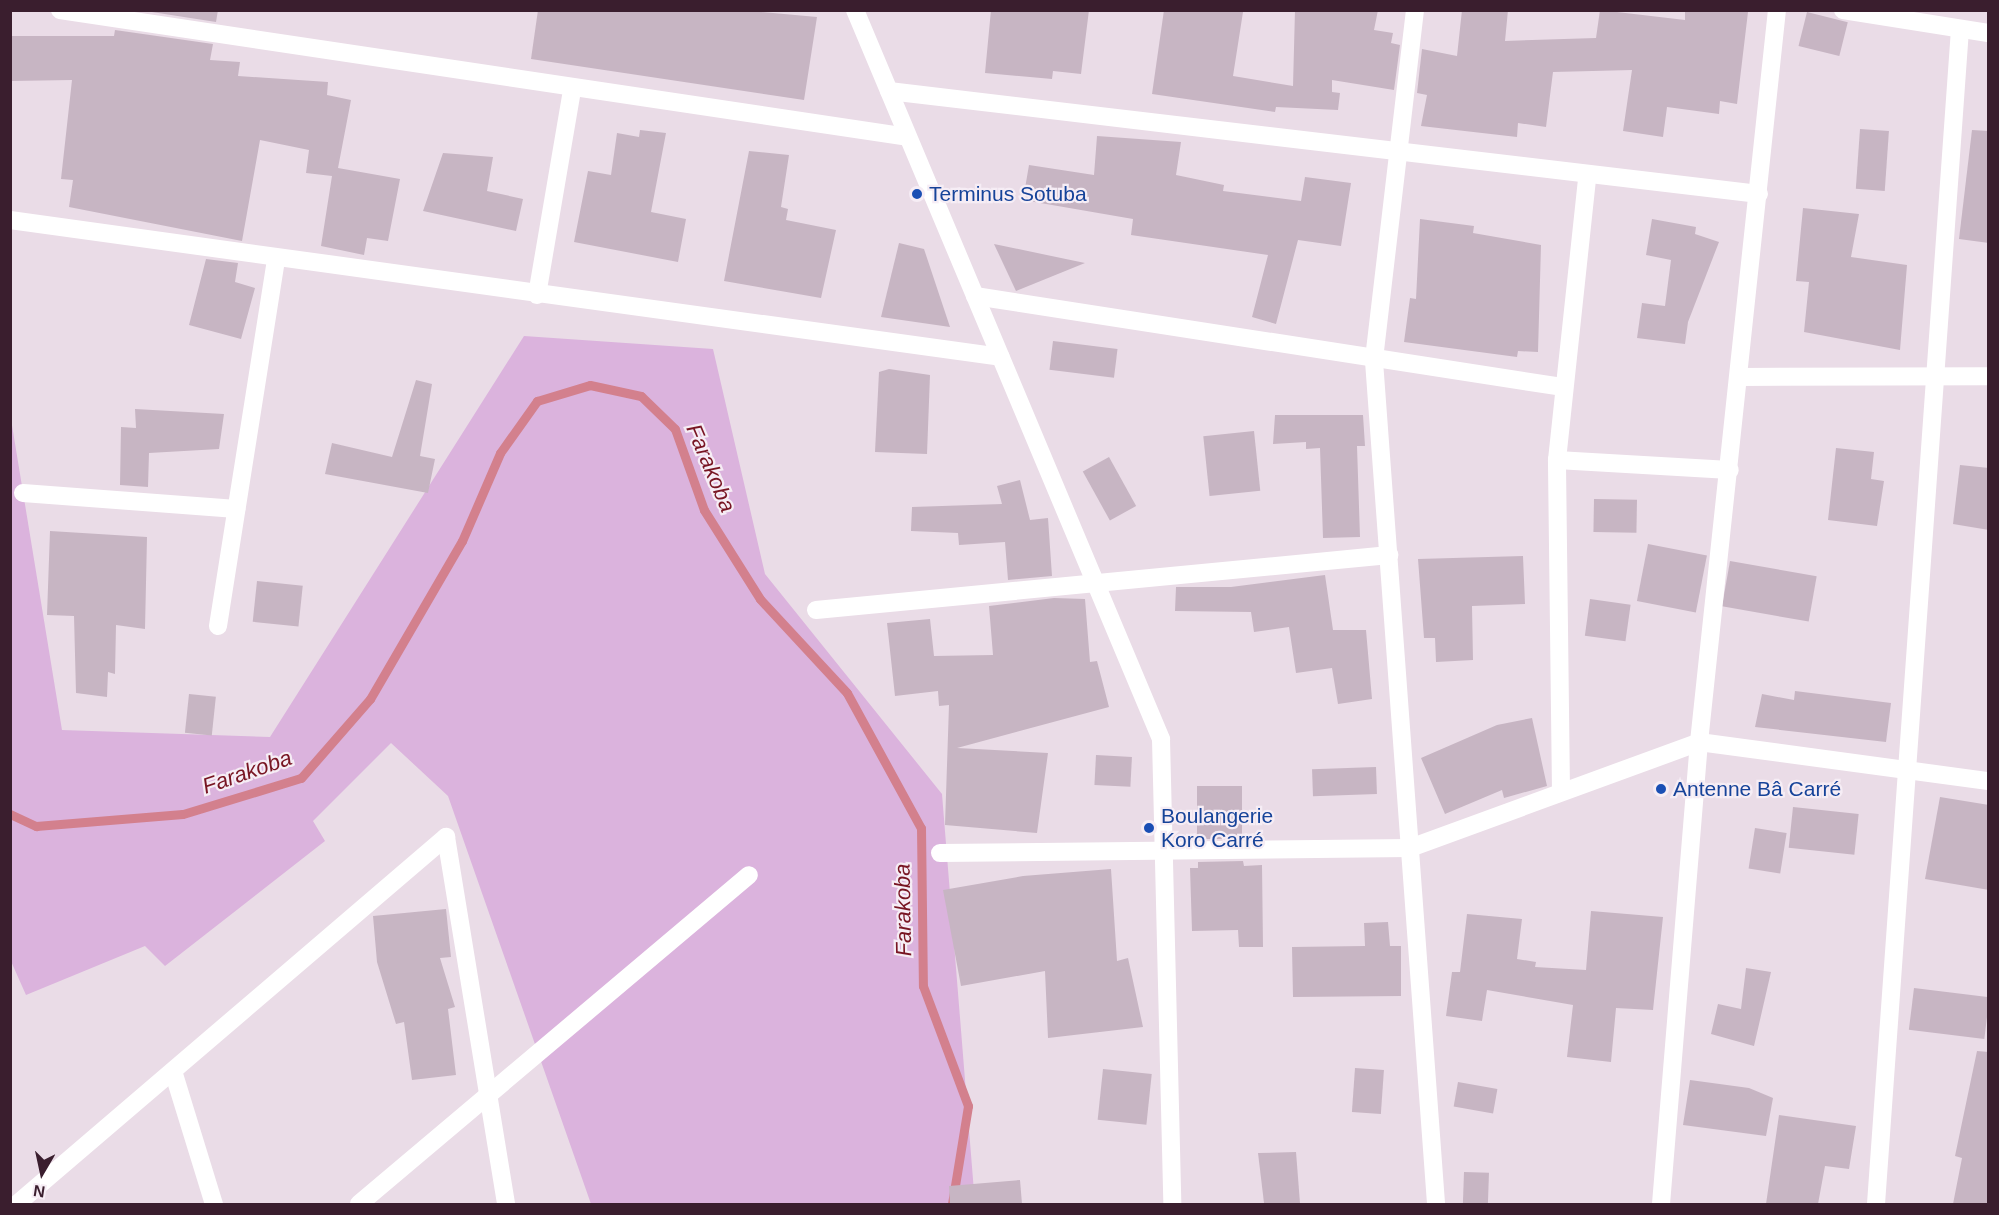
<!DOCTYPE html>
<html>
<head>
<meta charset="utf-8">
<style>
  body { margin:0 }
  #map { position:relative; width:1999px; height:1215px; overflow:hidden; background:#eadce7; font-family:Arial,sans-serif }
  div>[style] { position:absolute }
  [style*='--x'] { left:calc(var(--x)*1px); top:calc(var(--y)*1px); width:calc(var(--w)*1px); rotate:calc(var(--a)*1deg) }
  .green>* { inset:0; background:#dbb3dd }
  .stream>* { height:9px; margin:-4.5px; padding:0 4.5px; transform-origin:4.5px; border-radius:4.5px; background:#d3808d }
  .building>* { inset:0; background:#c7b5c3; transform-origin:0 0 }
  .minor>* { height:18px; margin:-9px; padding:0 9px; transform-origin:9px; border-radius:9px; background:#fff }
  .dots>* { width:16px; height:16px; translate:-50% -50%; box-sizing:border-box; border:3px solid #f6edf5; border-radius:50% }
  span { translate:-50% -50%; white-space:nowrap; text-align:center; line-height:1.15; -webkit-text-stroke:4.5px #f6edf5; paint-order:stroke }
  .transit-label { font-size:21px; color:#164399 }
  .left { translate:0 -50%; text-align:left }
  .water-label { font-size:22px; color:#781523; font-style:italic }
  .frame { position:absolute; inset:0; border:12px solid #3a1e2e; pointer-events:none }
  .north { position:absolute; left:12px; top:1143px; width:60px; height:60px; -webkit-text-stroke:4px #f6edf5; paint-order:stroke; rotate:189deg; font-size:16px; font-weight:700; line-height:24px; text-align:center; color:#3a1e2e }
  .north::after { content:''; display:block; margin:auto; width:21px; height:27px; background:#3a1e2e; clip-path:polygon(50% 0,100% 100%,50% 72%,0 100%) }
</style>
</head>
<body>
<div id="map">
  <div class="green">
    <i style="clip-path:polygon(524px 336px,713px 349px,765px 574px,942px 794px,975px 1204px,591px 1204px,448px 796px,391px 743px,313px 821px,325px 841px,165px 966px,145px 946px,26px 995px,10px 959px,10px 413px,62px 730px,270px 737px)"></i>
  </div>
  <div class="stream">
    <i style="--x:10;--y:814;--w:29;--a:25"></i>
    <i style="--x:36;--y:826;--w:147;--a:-4.7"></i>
    <i style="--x:183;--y:814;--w:123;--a:-17"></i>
    <i style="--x:301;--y:778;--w:105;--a:-48.9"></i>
    <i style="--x:370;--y:699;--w:183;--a:-59.8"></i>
    <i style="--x:462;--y:541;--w:96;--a:-66.6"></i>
    <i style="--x:500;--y:453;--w:64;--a:-54.6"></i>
    <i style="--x:537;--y:401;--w:55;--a:-16.8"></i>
    <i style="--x:590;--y:385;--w:52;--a:12.2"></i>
    <i style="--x:641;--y:396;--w:47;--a:44.1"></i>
    <i style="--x:675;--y:429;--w:86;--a:70.3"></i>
    <i style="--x:704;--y:510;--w:105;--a:57.8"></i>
    <i style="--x:760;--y:599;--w:128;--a:47.2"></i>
    <i style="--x:847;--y:693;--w:154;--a:61.3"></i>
    <i style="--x:921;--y:828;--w:158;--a:89.3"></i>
    <i style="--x:923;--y:986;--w:128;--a:69.4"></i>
    <i style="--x:968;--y:1106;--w:99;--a:99.3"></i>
  </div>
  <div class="building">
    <i style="clip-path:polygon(139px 10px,218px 10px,216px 22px)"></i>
    <i style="clip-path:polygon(538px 10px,740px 10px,817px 17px,804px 100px,531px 59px)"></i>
    <i style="clip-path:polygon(991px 10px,1089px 10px,1081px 74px,1053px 71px,1052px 79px,985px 73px)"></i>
    <i style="clip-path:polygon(1164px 10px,1243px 12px,1233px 76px,1293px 86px,1295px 10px,1378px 10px,1374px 30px,1393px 33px,1391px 43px,1400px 45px,1394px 90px,1332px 80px,1332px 92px,1340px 93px,1338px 110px,1276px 107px,1275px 112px,1152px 94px)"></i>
    <i style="clip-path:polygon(1462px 10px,1508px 10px,1505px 41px,1596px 38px,1600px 10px,1685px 20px,1685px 10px,1748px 12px,1737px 104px,1720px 101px,1719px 114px,1667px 107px,1663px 137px,1623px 131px,1632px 70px,1553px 72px,1546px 127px,1518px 123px,1517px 137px,1421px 126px,1427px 95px,1417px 93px,1422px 49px,1457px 56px)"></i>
    <i style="left:1807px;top:12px;width:42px;height:35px;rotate:14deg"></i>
    <i style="clip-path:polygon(115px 30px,213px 44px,210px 60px,240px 62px,238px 76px,328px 82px,327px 95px,351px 100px,338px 168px,400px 179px,388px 241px,367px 238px,364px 255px,321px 246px,332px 176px,306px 173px,309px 150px,260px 140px,242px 241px,69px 207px,73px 180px,61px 179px,72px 80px,10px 81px,10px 36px,114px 36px)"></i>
    <i style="left:1860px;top:129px;width:29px;height:60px;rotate:4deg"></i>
    <i style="clip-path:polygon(640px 130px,666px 133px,651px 212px,686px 219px,678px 262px,574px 242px,588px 171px,611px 175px,617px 133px,639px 137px)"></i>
    <i style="clip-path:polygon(1972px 130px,1989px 131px,1989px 243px,1959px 239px)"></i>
    <i style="clip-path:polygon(1097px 136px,1181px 142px,1176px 175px,1224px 185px,1223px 191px,1301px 201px,1305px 177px,1351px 183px,1341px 246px,1298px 240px,1276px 324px,1252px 317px,1268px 255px,1131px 235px,1133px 219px,1023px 200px,1029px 165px,1094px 175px)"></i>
    <i style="clip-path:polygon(749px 151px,789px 155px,781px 207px,788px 209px,786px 220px,836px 230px,821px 298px,724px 281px)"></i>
    <i style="clip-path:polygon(443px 153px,493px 157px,487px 191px,523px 199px,516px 231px,423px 211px)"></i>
    <i style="clip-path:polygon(1803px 208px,1859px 214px,1851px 257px,1907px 265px,1900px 350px,1804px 332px,1809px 282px,1796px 281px)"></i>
    <i style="clip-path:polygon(1420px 219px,1474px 226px,1473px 233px,1541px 245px,1538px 352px,1518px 351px,1517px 357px,1404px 342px,1410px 298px,1416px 299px)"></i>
    <i style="clip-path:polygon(1652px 219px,1696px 227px,1695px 234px,1719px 242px,1688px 322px,1685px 344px,1637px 338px,1642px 303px,1665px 306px,1671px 260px,1646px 255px)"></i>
    <i style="clip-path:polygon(899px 243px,924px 249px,950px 327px,881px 317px)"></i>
    <i style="clip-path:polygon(994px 244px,1085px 263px,1016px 291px)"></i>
    <i style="clip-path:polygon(206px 259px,238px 263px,235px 282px,255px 288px,241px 339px,189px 325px)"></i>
    <i style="left:1053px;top:341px;width:65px;height:29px;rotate:7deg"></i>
    <i style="clip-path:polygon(889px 369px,930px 375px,927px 454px,875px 452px,879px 372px)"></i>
    <i style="clip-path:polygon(416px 380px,432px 384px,420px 456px,435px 459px,428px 493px,325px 474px,332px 443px,392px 457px)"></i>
    <i style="clip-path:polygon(135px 409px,224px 414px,219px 449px,149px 453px,148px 487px,120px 485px,121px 427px,136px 428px)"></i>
    <i style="clip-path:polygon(1275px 415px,1363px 415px,1365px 446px,1357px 446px,1360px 537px,1323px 538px,1320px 448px,1306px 449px,1306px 442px,1273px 444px)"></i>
    <i style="left:1254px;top:431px;width:60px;height:51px;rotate:84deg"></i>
    <i style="clip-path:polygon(1836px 448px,1874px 452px,1871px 479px,1884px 481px,1877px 526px,1828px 520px)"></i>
    <i style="left:1109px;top:457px;width:56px;height:30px;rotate:61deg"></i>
    <i style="clip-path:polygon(1960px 465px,1989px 468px,1989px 530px,1953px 524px)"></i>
    <i style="clip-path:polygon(1020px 480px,1030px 520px,1048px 518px,1052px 576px,1008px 580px,1005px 542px,959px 545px,958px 533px,911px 531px,912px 507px,1002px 504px,997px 486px)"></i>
    <i style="left:1594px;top:499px;width:43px;height:33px;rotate:1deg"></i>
    <i style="clip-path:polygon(50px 531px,147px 537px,145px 629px,116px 625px,115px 674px,108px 672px,107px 697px,76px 693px,74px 616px,47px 615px)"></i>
    <i style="left:1648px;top:544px;width:60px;height:58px;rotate:11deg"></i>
    <i style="clip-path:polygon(1523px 556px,1525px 604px,1472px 606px,1473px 660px,1436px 662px,1435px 638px,1424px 638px,1418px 559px)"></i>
    <i style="left:1730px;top:561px;width:88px;height:46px;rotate:10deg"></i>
    <i style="clip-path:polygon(1325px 575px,1333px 630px,1366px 630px,1372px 699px,1338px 704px,1332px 668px,1296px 673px,1289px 627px,1254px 632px,1251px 612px,1175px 611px,1176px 587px,1231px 587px)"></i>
    <i style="left:257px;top:581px;width:46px;height:41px;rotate:6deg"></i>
    <i style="clip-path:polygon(1054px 598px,1085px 599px,1090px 662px,1097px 661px,1109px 707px,957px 748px,1048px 753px,1037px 833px,945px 825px,949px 705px,939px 706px,938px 691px,895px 696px,887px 623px,930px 619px,934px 656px,993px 655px,989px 606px)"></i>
    <i style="left:1590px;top:599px;width:41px;height:37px;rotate:8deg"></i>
    <i style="clip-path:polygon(1795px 691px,1891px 703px,1886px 742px,1755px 727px,1762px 694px,1794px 700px)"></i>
    <i style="left:189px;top:694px;width:27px;height:39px;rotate:6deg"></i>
    <i style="clip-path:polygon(1532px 718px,1547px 786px,1504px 798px,1502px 790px,1445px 814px,1421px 758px,1497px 725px)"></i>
    <i style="left:1096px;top:755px;width:36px;height:30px;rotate:3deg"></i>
    <i style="left:1376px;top:767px;width:27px;height:64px;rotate:88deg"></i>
    <i style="left:1197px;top:786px;width:45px;height:53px"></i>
    <i style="clip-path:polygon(1940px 797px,1989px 805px,1989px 890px,1925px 879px)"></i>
    <i style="left:1793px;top:807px;width:66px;height:41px;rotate:6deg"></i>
    <i style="left:1755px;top:828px;width:32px;height:41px;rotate:9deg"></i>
    <i style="clip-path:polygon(1243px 861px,1244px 866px,1262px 865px,1263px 947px,1239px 947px,1238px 930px,1192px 931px,1190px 868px,1198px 868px,1198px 862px)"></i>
    <i style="clip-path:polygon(1111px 869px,1117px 961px,1128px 958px,1143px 1027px,1048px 1038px,1045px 971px,961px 986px,943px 890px,1023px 876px)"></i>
    <i style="clip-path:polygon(446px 909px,451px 957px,440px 958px,455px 1007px,448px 1009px,456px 1075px,412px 1080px,404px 1022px,396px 1024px,377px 962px,373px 916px)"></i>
    <i style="clip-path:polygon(1591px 911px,1663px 917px,1653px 1010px,1616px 1008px,1611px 1062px,1567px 1057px,1573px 1005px,1487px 990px,1482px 1021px,1446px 1016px,1452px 972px,1460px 972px,1467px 914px,1522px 919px,1517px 959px,1536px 962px,1535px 967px,1586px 970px)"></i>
    <i style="clip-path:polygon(1388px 922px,1390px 946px,1401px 946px,1401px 996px,1293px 997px,1292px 947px,1365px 946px,1364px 923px)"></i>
    <i style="clip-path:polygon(1746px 968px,1771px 972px,1754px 1046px,1711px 1034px,1718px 1004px,1741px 1009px)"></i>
    <i style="left:1914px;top:988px;width:76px;height:42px;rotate:7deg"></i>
    <i style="clip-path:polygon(1977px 1051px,1989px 1052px,1989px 1204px,1953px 1204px,1962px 1158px,1955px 1156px)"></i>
    <i style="left:1355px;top:1068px;width:29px;height:44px;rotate:4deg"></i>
    <i style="left:1103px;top:1069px;width:49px;height:51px;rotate:6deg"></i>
    <i style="clip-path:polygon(1690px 1080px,1749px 1088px,1773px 1098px,1766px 1136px,1683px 1125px)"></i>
    <i style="left:1458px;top:1082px;width:40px;height:25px;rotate:10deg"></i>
    <i style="clip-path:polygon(1779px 1115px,1856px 1126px,1849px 1169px,1825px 1166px,1818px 1204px,1766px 1204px)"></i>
    <i style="clip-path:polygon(1296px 1152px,1300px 1203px,1264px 1203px,1258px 1153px)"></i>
    <i style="left:1464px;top:1172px;width:25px;height:32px;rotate:2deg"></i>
    <i style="clip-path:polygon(1020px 1180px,1022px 1204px,950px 1204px,949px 1186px)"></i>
  </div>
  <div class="minor">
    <i style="--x:60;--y:10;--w:857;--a:8.52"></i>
    <i style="--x:855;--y:10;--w:791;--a:67.23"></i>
    <i style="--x:1161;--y:739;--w:465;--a:88.6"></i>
    <i style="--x:1415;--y:10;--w:353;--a:96.7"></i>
    <i style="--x:1374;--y:361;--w:845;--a:85.79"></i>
    <i style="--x:1843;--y:10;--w:147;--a:9"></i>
    <i style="--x:889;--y:91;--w:876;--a:6.75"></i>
    <i style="--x:10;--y:220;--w:1000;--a:7.87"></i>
    <i style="--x:537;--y:295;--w:208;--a:-80.3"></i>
    <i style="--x:975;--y:296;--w:594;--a:8.81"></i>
    <i style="--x:1741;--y:377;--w:247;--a:-0.2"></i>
    <i style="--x:1557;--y:460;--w:173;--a:3.3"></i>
    <i style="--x:23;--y:493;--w:214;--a:4.3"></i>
    <i style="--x:816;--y:610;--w:576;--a:-5.48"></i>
    <i style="--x:218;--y:626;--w:373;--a:-81"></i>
    <i style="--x:1561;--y:792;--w:332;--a:-90.7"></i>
    <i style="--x:1557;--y:460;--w:284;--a:-83.9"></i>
    <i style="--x:446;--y:837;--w:372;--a:80.7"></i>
    <i style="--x:940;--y:853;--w:470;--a:-0.6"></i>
    <i style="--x:1410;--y:848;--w:308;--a:-20.1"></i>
    <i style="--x:1699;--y:742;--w:292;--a:7.7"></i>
    <i style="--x:173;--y:1071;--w:139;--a:72.9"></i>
    <i style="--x:17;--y:1204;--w:565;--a:-40.55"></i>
    <i style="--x:359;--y:1204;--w:510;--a:-40.15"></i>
    <i style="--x:1661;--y:1204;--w:464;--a:-85.3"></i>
    <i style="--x:1699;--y:742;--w:736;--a:-83.92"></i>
    <i style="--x:1876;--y:1204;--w:1178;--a:-85.91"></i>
  </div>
  <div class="dots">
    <i style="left:917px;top:194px;background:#1a4fb4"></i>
    <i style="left:1661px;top:789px;background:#1a4fb4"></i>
    <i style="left:1149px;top:828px;background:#1a4fb4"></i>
  </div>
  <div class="transit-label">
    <span class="left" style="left:929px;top:194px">Terminus Sotuba</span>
    <span class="left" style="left:1673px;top:789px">Antenne Bâ Carré</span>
    <span class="left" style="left:1161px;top:828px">Boulangerie<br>Koro Carré</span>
  </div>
  <div class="water-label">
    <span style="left:711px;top:468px;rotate:67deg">Farakoba</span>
    <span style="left:247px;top:772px;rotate:-19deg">Farakoba</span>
    <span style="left:903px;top:910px;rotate:-91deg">Farakoba</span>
  </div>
  <div class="frame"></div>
  <div class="north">N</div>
</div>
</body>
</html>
